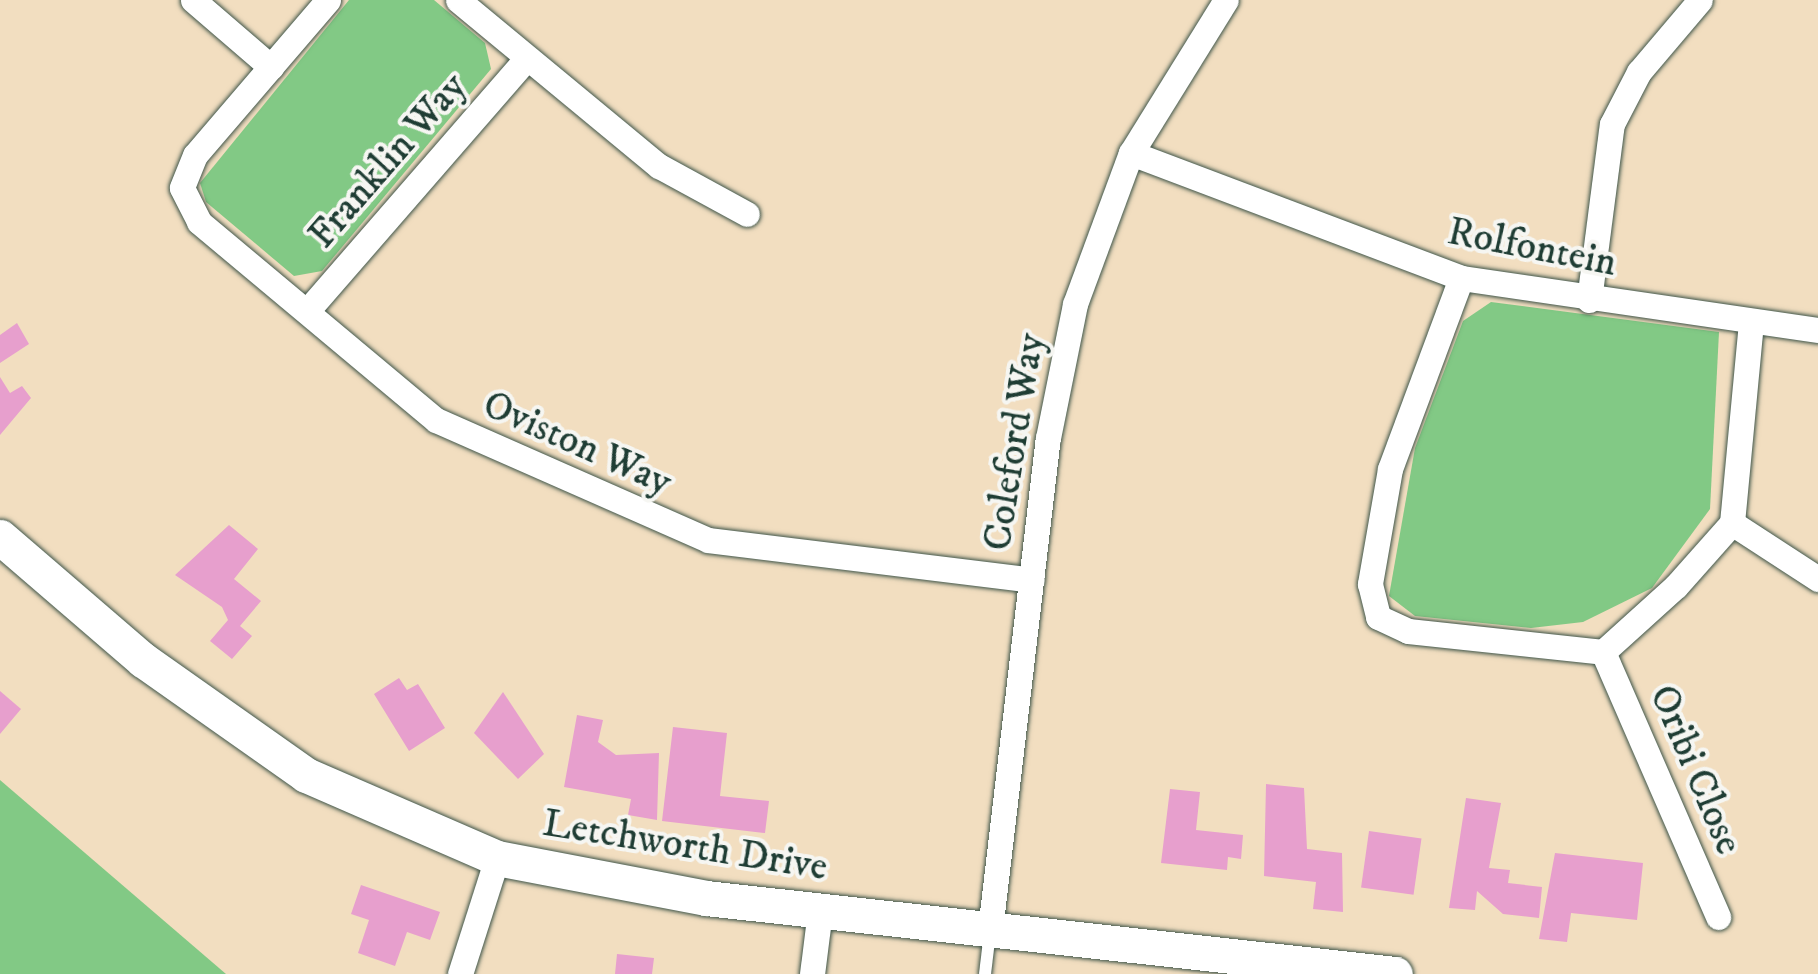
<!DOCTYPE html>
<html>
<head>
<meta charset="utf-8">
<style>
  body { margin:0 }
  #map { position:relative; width:1818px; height:974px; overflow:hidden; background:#f2dec0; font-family:"IM FELL DW Pica",serif }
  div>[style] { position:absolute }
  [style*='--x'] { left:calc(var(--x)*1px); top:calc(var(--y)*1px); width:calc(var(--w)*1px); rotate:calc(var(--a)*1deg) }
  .green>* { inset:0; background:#82c985 }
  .building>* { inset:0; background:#e79fcd; transform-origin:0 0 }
  .roads { filter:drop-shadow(0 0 2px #3f5549) drop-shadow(0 0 2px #3f5549) }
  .lane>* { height:12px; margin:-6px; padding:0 6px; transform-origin:6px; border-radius:6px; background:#fff }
  .street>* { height:25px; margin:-12.5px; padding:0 12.5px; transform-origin:12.5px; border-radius:12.5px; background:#fff }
  .secondary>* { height:35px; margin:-17.5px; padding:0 17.5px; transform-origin:17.5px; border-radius:17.5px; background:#fff }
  span { translate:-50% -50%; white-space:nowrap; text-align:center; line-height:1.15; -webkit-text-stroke:8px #f6f6f2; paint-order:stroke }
  .street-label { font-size:40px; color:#1f3d34 }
</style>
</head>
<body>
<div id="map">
  <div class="green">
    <i style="clip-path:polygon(349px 0,434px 0,485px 43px,491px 69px,322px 271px,294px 276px,206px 202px,200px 183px)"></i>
    <i style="clip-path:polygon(1491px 302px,1719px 332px,1710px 509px,1652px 588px,1583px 622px,1531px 628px,1415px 616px,1389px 596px,1415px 448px,1463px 321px)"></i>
    <i style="clip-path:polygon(0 780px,226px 974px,0 974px)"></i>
  </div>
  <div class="building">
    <i style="clip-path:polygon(17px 323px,29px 344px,0 363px,0 335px)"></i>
    <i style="clip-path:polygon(0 377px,10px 393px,22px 386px,31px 398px,0 435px)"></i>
    <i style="clip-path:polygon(229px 525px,258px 549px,234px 579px,261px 601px,240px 626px,252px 636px,232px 659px,210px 641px,228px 620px,222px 607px,175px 575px)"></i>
    <i style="clip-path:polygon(399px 678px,407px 690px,418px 684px,445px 728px,409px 751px,374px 694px)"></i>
    <i style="clip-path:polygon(0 691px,21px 709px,0 734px)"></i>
    <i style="clip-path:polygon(503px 692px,544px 754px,518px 779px,474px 733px)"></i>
    <i style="clip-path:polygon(577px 715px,603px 720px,598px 742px,616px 755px,659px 753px,657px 820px,628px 815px,631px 799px,564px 787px)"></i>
    <i style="clip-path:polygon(673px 727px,727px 733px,720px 796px,769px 801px,765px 833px,662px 821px)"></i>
    <i style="clip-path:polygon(1266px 784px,1304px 788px,1307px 849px,1342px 853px,1343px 912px,1313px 909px,1316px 882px,1264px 876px)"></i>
    <i style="clip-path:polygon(1170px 789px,1200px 792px,1196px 830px,1243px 835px,1241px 859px,1228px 857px,1227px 870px,1161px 863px)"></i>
    <i style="clip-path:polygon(1466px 798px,1501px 803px,1489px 868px,1510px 870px,1508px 883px,1542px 887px,1539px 918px,1503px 914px,1477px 891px,1475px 910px,1449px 908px)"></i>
    <i style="left:1369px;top:831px;width:53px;height:57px;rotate:8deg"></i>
    <i style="clip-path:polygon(1555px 853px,1643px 863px,1637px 920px,1571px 913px,1567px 942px,1539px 939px)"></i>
    <i style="clip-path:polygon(361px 885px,440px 912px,430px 940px,407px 932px,395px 966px,358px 953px,369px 920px,351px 914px)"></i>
    <i style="clip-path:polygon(617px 954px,654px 958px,652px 974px,615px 974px)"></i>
  </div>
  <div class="roads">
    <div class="lane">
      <i style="--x:985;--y:974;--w:42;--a:-83.2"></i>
    </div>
    <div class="street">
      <i style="--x:193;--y:0;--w:103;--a:40.7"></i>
      <i style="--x:328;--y:0;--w:204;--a:130.6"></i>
      <i style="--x:195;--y:155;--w:35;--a:112"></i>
      <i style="--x:182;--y:188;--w:38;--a:63"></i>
      <i style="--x:199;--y:222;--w:309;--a:39.9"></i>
      <i style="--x:436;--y:420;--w:297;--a:23.8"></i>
      <i style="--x:708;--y:540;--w:326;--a:7"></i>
      <i style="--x:458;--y:0;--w:261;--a:39.6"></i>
      <i style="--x:659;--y:166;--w:100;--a:28.6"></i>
      <i style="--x:1131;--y:153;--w:353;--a:20.7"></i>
      <i style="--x:1461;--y:278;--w:361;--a:8.3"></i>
      <i style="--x:1461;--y:278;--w:204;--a:110.4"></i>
      <i style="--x:1390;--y:469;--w:117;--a:99.9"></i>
      <i style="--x:1370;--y:584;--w:34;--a:76"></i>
      <i style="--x:1378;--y:617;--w:33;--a:25"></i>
      <i style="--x:1408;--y:631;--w:196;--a:6.1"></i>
      <i style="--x:1603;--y:652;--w:98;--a:-42.1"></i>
      <i style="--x:1676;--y:586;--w:84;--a:-48.4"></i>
      <i style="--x:1732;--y:523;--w:203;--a:-84.6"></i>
      <i style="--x:1589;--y:300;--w:177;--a:-82.6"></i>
      <i style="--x:1612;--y:124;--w:59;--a:-62.6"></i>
      <i style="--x:1639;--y:72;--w:94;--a:-49.7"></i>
      <i style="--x:307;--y:311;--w:334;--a:-49"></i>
      <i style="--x:1732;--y:523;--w:103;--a:33.1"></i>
      <i style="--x:1603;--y:652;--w:289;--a:66.5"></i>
      <i style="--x:990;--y:930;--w:495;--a:-83.3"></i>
      <i style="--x:1048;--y:438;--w:137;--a:-78.6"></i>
      <i style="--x:1075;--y:304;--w:161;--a:-69.7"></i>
      <i style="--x:1131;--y:153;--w:180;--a:-58.2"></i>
      <i style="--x:460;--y:974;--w:122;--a:-72.3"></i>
      <i style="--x:812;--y:974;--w:64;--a:-82.8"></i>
    </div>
    <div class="secondary">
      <i style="--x:0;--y:537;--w:189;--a:40.7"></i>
      <i style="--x:143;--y:660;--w:199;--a:35.2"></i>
      <i style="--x:306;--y:775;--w:208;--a:23.5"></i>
      <i style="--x:497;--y:858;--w:213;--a:10.8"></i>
      <i style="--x:706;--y:898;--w:693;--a:6.29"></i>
    </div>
  </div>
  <div class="street-label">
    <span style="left:388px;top:161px;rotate:-49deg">Franklin Way</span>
    <span style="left:1532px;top:248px;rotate:11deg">Rolfontein</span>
    <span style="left:1015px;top:442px;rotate:-81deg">Coleford Way</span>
    <span style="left:577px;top:444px;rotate:24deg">Oviston Way</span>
    <span style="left:1695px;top:770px;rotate:67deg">Oribi Close</span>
    <span style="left:685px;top:846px;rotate:9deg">Letchworth Drive</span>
  </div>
</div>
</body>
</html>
